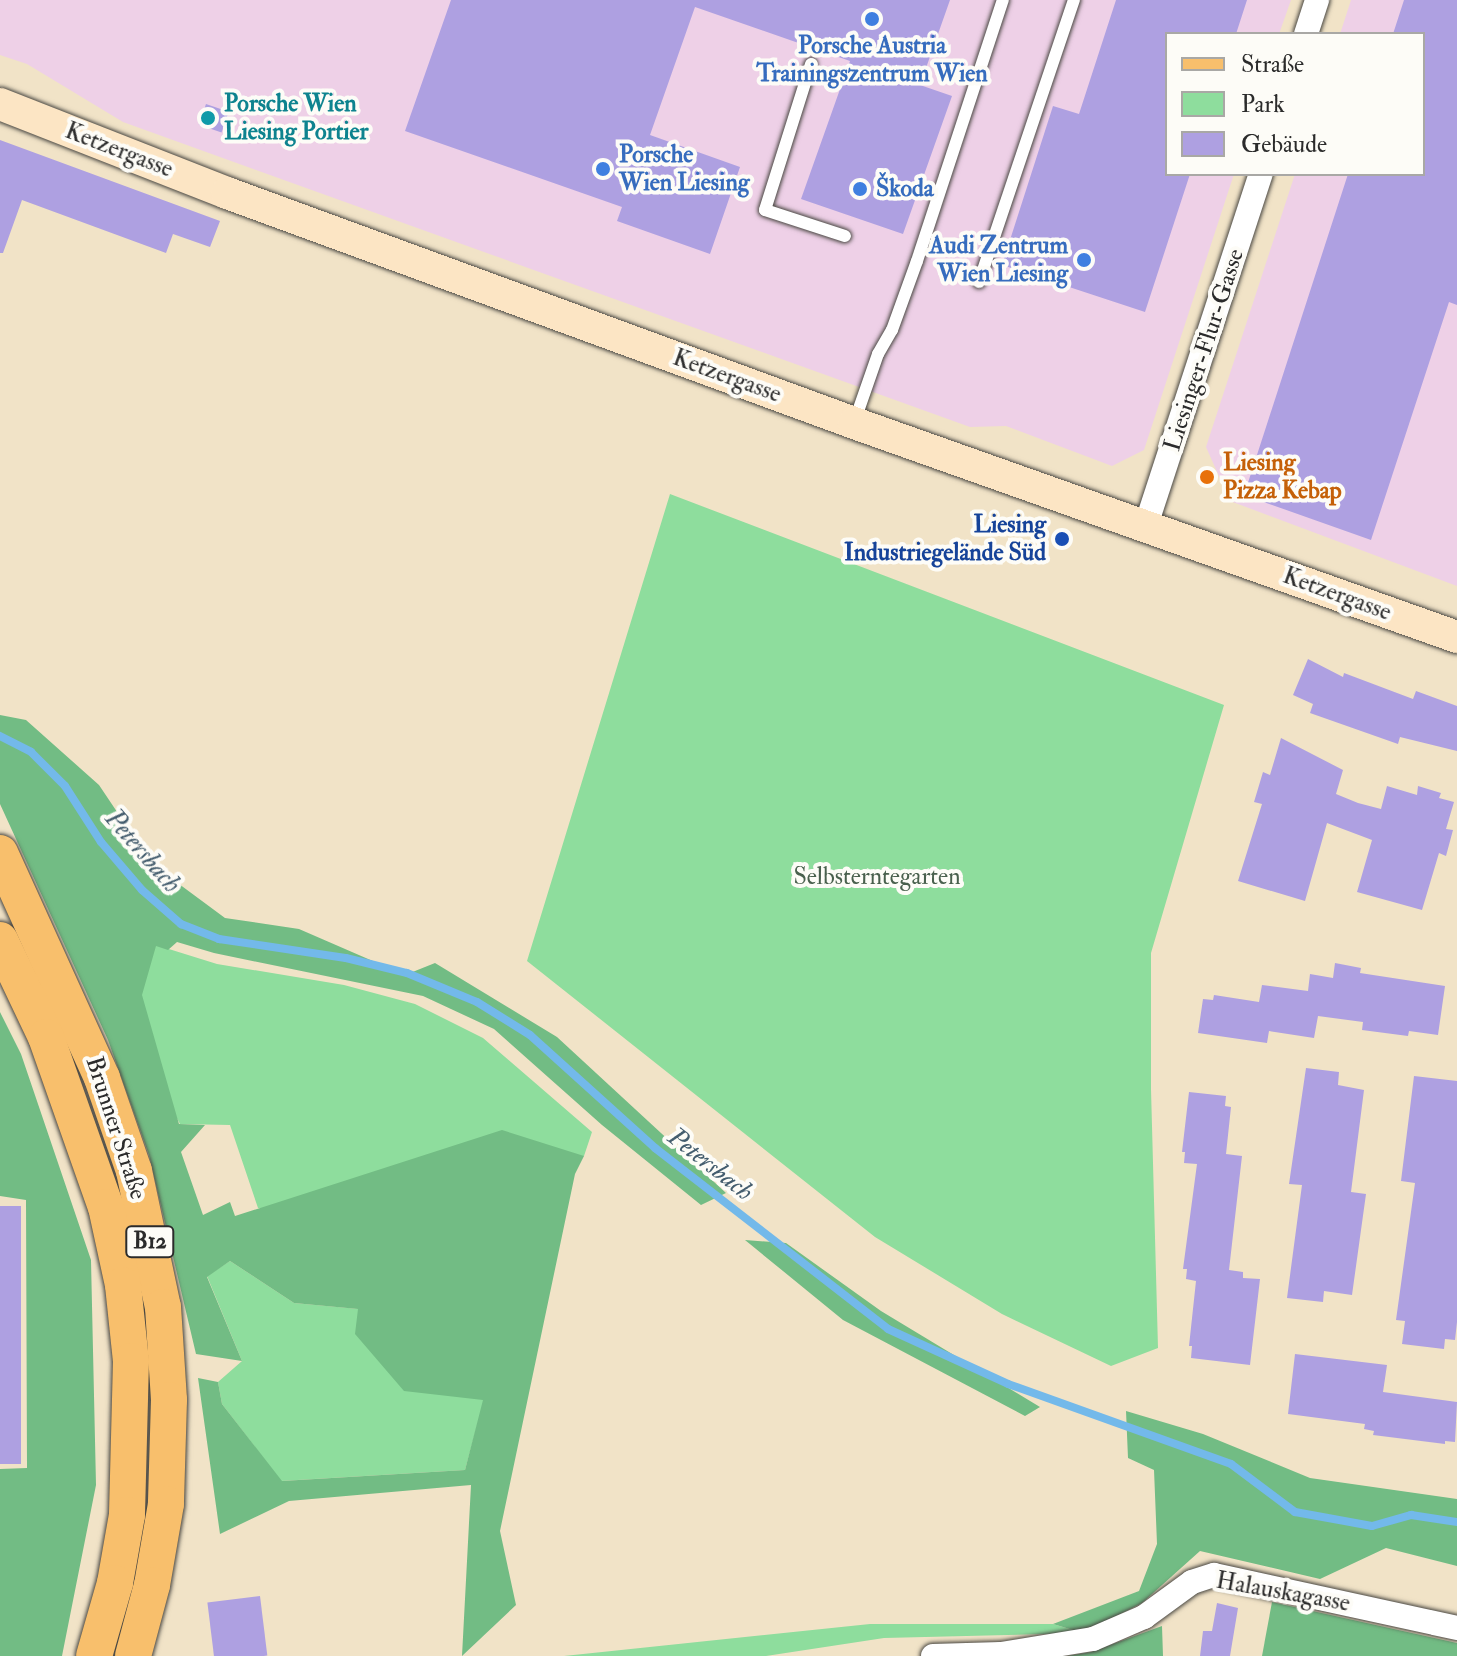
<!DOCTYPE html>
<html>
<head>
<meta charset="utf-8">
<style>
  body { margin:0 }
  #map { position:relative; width:1457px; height:1656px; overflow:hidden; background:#f1e3c7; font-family:"IM FELL Double Pica",serif }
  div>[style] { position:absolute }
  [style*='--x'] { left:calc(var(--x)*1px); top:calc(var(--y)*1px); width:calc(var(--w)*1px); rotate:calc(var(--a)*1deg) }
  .built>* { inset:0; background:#eed0e7 }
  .green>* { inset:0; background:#8edd9d }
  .forest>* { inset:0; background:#72bc84 }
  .stream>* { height:8px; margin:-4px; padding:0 4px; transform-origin:4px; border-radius:4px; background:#73b9ea }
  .building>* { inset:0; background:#aea0e1; transform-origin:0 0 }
  .roads { filter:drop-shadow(0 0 2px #494742) drop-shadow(0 0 2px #494742) }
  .lane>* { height:12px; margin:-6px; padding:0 6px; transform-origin:6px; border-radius:6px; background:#fff }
  .street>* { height:24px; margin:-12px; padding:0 12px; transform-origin:12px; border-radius:12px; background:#fff }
  .secondary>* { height:32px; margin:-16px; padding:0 16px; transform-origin:16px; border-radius:16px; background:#fce5c4 }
  .primary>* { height:36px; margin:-18px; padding:0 18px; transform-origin:18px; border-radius:18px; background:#f8bf6c }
  .dots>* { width:22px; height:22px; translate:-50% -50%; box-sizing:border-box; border:4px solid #fdfcf7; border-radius:50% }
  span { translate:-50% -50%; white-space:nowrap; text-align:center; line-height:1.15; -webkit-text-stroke:8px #fdfcf7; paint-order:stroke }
  .shield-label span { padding:2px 6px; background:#fdfcf7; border:2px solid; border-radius:6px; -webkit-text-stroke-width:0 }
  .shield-label { font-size:22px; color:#2b2b2b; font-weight:700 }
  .shop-label { font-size:24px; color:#366cbe; font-weight:700 }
  .left { translate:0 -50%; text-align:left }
  .right { translate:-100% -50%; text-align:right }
  .culture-label { font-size:24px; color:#0d838f; font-weight:700 }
  .street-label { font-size:24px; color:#2b2b2b }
  .food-label { font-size:24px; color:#c56008; font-weight:700 }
  .transit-label { font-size:24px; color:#164399; font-weight:700 }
  .park-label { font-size:24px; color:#49604d }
  .water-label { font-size:26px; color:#445d6e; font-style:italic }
  .legend { position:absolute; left:1165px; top:32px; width:260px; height:144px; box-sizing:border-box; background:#fdfcf7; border:2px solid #a9a8a5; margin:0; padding:10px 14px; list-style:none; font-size:24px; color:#2b2b2b }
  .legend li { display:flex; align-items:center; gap:16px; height:40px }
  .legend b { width:40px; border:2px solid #a9a8a5 }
</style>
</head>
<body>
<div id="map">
  <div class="built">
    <i style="clip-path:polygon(0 0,1291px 0,1279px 34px,1167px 34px,1167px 174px,1234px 174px,1144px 450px,1112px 466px,1006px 426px,970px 427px,123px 122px,27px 64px,0 55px)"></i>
    <i style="clip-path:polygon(1351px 0,1457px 0,1457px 586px,1230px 501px,1206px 447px,1295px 174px,1423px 174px,1423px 34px,1340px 34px)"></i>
  </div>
  <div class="green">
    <i style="clip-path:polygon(670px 494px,1224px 705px,1151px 953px,1151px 1089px,1158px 1348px,1111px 1366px,1002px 1314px,875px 1237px,527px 961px)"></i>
    <i style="clip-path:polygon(76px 931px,156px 945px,217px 964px,344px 985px,415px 1004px,483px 1038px,592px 1132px,584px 1156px,433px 1209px,258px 1208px,230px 1125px,180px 1124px)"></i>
    <i style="clip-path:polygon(230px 1261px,294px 1303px,359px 1309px,484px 1400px,465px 1470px,281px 1481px,222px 1404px,218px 1382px,242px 1361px,207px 1276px)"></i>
    <i style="clip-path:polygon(870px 1624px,1053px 1624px,1083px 1633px,884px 1638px,766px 1656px,564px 1656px)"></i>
  </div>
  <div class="forest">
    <i style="clip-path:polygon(0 715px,26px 720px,99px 785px,152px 864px,225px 918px,299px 929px,405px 975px,435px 963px,557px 1037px,726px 1193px,701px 1205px,602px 1125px,494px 1029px,423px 996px,214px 953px,177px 942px,168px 950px,156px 946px,142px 995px,179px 1124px,205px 1125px,181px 1152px,203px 1215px,230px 1202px,235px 1216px,502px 1130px,584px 1156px,575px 1174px,500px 1531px,516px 1605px,462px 1656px,471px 1485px,289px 1501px,220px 1534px,198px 1378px,218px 1382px,222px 1404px,282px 1481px,465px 1470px,483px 1400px,404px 1391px,355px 1334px,358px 1309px,294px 1303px,230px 1261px,207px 1277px,242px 1361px,196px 1354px,149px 1155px,108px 1040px,0 804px)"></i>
    <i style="clip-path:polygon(0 1012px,21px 1054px,91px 1260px,96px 1485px,62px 1656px,0 1656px,0 1469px,27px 1468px,26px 1200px,0 1196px)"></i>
    <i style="clip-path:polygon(745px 1240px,786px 1243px,881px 1311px,1040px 1407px,1025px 1416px,843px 1320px)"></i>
    <i style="clip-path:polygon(1126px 1411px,1203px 1434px,1310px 1478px,1457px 1499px,1457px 1566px,1386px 1548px,1320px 1579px,1200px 1551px,1142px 1603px,1083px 1633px,1053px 1624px,1139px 1591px,1157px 1544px,1154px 1470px,1128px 1458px)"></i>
    <i style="clip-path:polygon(1272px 1602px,1457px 1643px,1457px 1656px,1262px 1656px)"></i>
    <i style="clip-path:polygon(1162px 1626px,1163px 1656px,1067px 1656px,1091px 1652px)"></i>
  </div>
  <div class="stream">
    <i style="--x:0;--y:736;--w:35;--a:27"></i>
    <i style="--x:31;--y:752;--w:48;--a:45"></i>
    <i style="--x:65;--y:786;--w:67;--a:57.3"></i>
    <i style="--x:101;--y:842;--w:63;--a:49.5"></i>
    <i style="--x:142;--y:890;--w:52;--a:41.1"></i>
    <i style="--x:181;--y:924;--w:41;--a:21.5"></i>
    <i style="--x:219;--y:939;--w:128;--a:8.5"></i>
    <i style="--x:346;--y:958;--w:63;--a:13.8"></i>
    <i style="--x:407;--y:973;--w:76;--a:22.5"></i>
    <i style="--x:477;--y:1002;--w:62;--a:31.9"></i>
    <i style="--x:530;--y:1035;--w:169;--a:42.1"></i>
    <i style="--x:655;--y:1148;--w:295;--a:37.8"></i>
    <i style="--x:888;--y:1329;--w:132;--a:24.6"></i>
    <i style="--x:1008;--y:1384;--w:237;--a:19.7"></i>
    <i style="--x:1231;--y:1464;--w:80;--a:36.9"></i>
    <i style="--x:1295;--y:1512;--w:78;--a:10.3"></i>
    <i style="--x:1372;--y:1526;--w:41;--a:-15.8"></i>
    <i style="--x:1411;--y:1515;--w:47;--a:8.7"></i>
  </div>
  <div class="building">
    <i style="clip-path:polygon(451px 0,950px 0,920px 85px,952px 96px,903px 234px,801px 199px,850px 61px,695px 7px,650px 135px,740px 167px,710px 254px,617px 221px,622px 207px,405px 131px)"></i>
    <i style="clip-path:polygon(1116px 0,1247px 0,1236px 34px,1167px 34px,1167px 174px,1190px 174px,1145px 312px,1002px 265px,1053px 106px,1079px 114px)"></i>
    <i style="clip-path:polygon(1404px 0,1457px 0,1457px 305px,1449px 302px,1371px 540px,1244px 495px,1348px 174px,1423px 174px,1423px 34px,1393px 34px)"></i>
    <i style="left:206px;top:104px;width:24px;height:22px;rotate:19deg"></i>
    <i style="clip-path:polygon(0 140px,220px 221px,210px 247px,173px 234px,166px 253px,22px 200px,3px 253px,0 253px)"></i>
    <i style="clip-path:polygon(1308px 659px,1343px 677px,1344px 673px,1413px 699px,1416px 691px,1457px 706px,1457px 751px,1400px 737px,1398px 744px,1310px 713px,1313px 704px,1293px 695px)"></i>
    <i style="clip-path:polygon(1281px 738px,1343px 770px,1336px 794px,1358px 803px,1381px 809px,1387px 786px,1417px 795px,1418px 786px,1441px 793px,1439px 798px,1454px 802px,1446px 829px,1453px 830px,1446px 856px,1439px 853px,1422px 910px,1357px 892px,1372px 840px,1327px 823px,1305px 901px,1238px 881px,1262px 804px,1254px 802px,1263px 772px,1270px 775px)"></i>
    <i style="clip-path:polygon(1335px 963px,1361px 968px,1360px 973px,1445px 986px,1438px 1035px,1409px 1031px,1408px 1036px,1362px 1030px,1363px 1022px,1318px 1016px,1314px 1038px,1269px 1031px,1267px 1043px,1198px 1033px,1203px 999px,1213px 1000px,1214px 995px,1259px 1002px,1262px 985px,1308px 991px,1310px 974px,1333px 978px)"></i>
    <i style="clip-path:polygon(1306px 1068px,1339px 1072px,1338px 1085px,1364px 1090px,1351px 1192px,1366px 1194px,1352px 1295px,1324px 1291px,1323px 1302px,1287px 1298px,1302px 1185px,1289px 1184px)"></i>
    <i style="clip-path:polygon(1414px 1076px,1457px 1081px,1457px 1322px,1455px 1340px,1445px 1339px,1444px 1349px,1402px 1344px,1405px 1321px,1396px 1320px,1415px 1183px,1401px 1181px)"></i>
    <i style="clip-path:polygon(1189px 1092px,1226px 1096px,1225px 1106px,1231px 1107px,1226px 1154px,1242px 1156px,1229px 1270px,1243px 1272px,1243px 1278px,1260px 1279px,1250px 1365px,1191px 1358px,1192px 1346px,1189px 1346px,1196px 1281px,1186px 1279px,1187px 1269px,1183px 1269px,1197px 1164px,1184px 1163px,1185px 1152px,1182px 1152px)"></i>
    <i style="left:0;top:1206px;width:21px;height:258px"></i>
    <i style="clip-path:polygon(1295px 1354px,1387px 1365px,1383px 1392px,1457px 1402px,1455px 1442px,1445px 1441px,1445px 1444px,1373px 1435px,1374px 1431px,1364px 1429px,1365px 1424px,1288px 1414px)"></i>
    <i style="left:260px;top:1596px;width:60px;height:53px;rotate:83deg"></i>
    <i style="clip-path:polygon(1217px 1603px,1238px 1608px,1230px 1656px,1200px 1656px,1203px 1631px,1212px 1631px)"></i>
  </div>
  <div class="roads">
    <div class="lane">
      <i style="--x:811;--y:64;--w:153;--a:107.5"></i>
      <i style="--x:765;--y:210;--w:84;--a:18"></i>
      <i style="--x:979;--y:282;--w:298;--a:-71.4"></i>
      <i style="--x:855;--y:420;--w:70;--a:-70.8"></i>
      <i style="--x:878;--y:354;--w:28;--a:-60"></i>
      <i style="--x:892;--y:330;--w:73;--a:-70.1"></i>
      <i style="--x:917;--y:261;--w:275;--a:-71.8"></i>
    </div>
    <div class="street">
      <i style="--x:1306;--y:34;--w:36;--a:-72"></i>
      <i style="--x:1146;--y:525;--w:369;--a:-71.9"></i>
      <i style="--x:933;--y:1656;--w:68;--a:-1.7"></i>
      <i style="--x:1001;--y:1654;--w:93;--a:-9.3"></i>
      <i style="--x:1093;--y:1639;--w:56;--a:-23.3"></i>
      <i style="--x:1144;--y:1617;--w:59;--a:-36.1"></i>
      <i style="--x:1192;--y:1582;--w:23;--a:-18"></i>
      <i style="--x:1214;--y:1575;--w:249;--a:12.3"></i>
    </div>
    <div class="secondary">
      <i style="--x:0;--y:104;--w:244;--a:21.4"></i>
      <i style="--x:227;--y:193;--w:668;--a:20.14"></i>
      <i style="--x:854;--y:423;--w:640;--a:19.54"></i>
    </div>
    <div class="primary">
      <i style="--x:0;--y:853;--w:247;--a:65.6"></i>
      <i style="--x:102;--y:1078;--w:98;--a:71"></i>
      <i style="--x:134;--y:1171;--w:139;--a:78"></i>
      <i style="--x:163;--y:1307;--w:93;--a:86.3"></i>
      <i style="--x:169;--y:1400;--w:104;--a:91.7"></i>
      <i style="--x:166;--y:1504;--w:82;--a:99.8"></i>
      <i style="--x:152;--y:1585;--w:73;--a:105"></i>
      <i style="--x:0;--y:940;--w:107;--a:64.6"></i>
      <i style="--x:46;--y:1037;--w:180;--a:70.6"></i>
      <i style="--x:106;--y:1207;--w:80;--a:77.7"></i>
      <i style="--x:123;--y:1285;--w:76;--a:84"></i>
      <i style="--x:131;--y:1361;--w:154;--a:91.5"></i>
      <i style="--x:127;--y:1515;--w:69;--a:100"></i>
      <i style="--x:115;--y:1583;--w:76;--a:106"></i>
    </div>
  </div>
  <div class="dots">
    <i style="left:872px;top:19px;background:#3f7fe0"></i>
    <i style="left:208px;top:118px;background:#0f9aa8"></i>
    <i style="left:603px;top:169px;background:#3f7fe0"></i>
    <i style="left:860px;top:189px;background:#3f7fe0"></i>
    <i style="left:1084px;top:260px;background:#3f7fe0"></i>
    <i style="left:1207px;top:477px;background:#e8710a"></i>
    <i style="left:1062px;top:539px;background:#1a4fb4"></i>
  </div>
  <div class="shield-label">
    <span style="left:150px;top:1242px">B12</span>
  </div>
  <div class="shop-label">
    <span style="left:872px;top:60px">Porsche Austria<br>Trainingszentrum Wien</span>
    <span class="left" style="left:619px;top:169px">Porsche<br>Wien Liesing</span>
    <span class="left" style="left:876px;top:189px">Škoda</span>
    <span class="right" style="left:1068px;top:260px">Audi Zentrum<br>Wien Liesing</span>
  </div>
  <div class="culture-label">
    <span class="left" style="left:224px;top:118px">Porsche Wien<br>Liesing Portier</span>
  </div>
  <div class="street-label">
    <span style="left:119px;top:150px;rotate:21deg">Ketzergasse</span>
    <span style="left:1204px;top:350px;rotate:-72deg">Liesinger-Flur-Gasse</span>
    <span style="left:727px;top:376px;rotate:20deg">Ketzergasse</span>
    <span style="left:1337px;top:594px;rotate:20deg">Ketzergasse</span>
    <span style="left:116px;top:1128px;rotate:72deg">Brunner Straße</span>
    <span style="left:1283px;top:1592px;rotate:10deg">Halauskagasse</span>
  </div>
  <div class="food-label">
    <span class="left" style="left:1223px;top:477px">Liesing<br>Pizza Kebap</span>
  </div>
  <div class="transit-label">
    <span class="right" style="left:1046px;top:539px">Liesing<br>Industriegelände Süd</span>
  </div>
  <div class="park-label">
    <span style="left:877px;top:877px">Selbsterntegarten</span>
  </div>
  <div class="water-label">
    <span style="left:142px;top:852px;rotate:49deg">Petersbach</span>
    <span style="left:710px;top:1165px;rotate:38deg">Petersbach</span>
  </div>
  <ul class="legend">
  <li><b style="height:10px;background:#f8bf6c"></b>Straße</li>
  <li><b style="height:22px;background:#8edd9d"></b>Park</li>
  <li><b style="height:22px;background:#aea0e1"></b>Gebäude</li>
  </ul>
</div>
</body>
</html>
